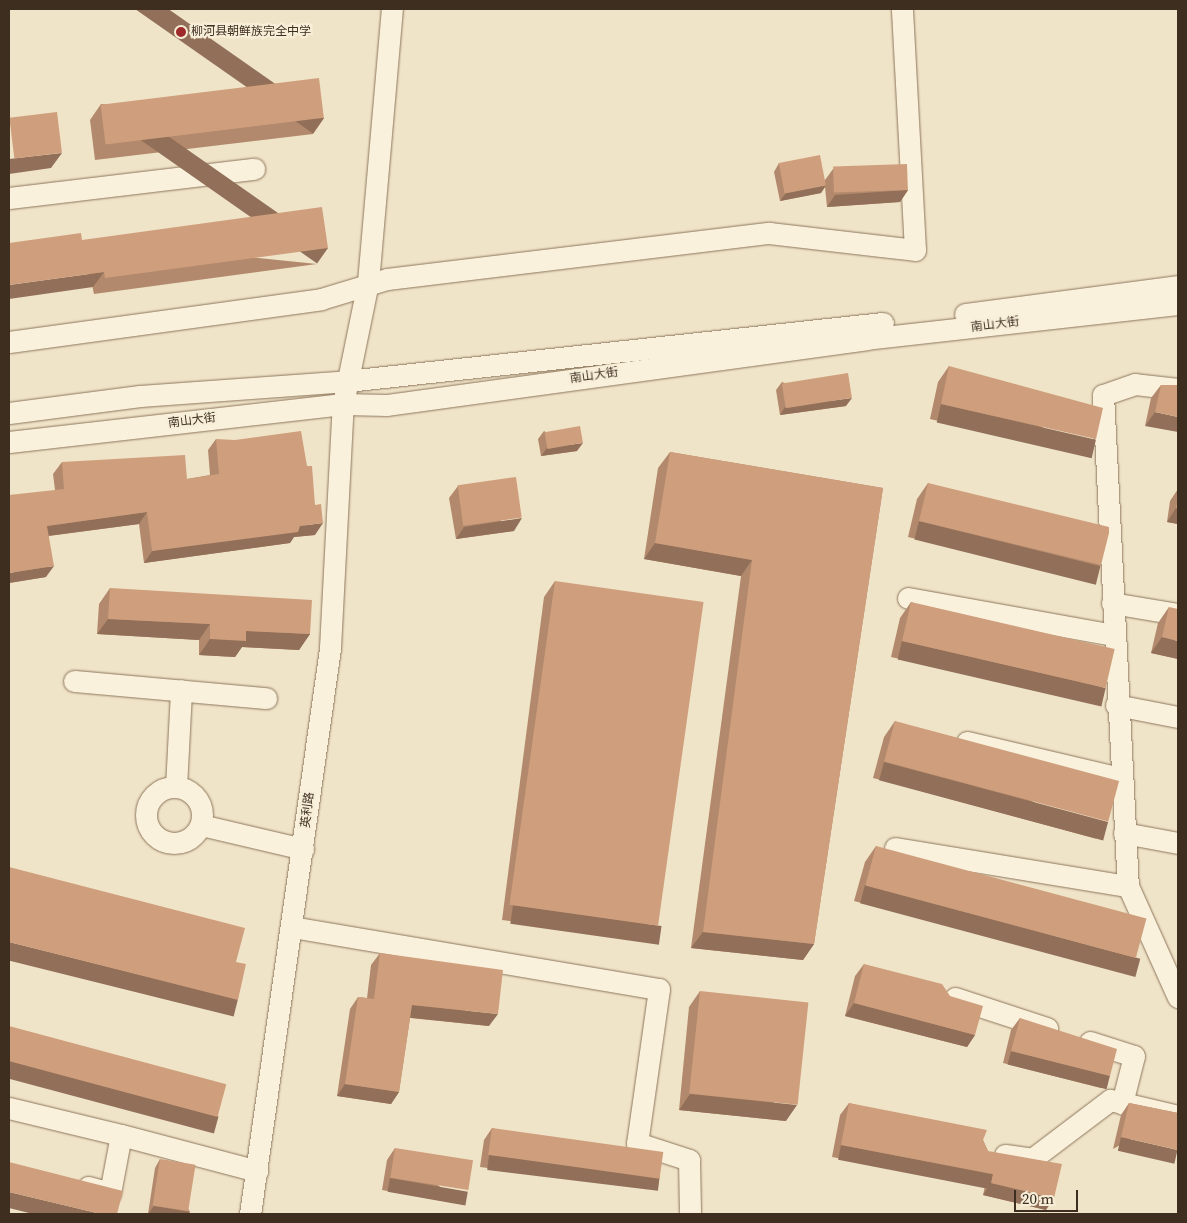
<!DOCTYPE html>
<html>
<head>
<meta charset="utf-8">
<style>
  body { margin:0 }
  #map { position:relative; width:1187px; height:1223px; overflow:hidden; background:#f0e4c8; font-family:"Source Serif 4","Noto Sans SC",serif }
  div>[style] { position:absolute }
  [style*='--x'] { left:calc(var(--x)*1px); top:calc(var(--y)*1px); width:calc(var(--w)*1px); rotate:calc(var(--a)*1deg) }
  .roads { filter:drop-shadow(0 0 1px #8d765c) drop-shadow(0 0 1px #8d765c) }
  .minor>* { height:21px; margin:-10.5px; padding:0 10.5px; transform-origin:10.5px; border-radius:10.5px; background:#faf1dc }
  .minor>.ring { margin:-10.5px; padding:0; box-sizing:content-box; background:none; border:21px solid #faf1dc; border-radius:50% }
  .wall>* { inset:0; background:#b2896c }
  .shaded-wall>* { inset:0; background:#916f58; transform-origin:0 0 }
  .building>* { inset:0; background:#cf9f7d; transform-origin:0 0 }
  .dots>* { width:14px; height:14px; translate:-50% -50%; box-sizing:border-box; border:2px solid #f7eed8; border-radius:50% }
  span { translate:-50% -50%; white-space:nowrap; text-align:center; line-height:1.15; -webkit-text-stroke:4.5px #f7eed8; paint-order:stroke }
  .poi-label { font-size:12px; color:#3d2e20 }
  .left { translate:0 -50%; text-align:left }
  .street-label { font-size:12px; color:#3d2e20 }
  .frame { position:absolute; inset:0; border:10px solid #3d2e20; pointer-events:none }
  .scale { position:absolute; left:1014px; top:1190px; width:64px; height:22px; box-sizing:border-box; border:2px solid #3d2e20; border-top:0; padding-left:6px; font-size:15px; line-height:18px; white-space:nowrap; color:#3d2e20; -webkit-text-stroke:4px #f7eed8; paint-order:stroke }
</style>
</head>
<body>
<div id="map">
  <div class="roads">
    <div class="minor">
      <i style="--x:9;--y:198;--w:247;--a:-6.8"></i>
      <i style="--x:965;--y:314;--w:215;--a:-7.5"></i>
      <i style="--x:9;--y:342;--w:315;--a:-7.8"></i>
      <i style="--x:321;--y:299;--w:69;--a:-16.9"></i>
      <i style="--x:387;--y:279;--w:385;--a:-6.9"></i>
      <i style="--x:769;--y:233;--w:147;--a:6.6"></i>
      <i style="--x:915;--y:250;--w:241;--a:-93.1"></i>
      <i style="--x:1178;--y:389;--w:43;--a:-173.4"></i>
      <i style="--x:1135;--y:384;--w:34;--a:161"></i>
      <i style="--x:1103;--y:395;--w:492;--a:87.1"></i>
      <i style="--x:1128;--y:886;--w:122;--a:65.8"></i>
      <i style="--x:9;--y:413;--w:132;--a:-7.4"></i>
      <i style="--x:140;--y:396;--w:208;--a:-4.1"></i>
      <i style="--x:347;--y:381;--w:539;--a:-6.18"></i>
      <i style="--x:9;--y:442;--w:336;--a:-6.5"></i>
      <i style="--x:343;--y:404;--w:44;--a:1.3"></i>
      <i style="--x:387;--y:405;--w:484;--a:-7.8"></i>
      <i style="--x:866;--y:339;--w:314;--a:-6.4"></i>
      <i style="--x:908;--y:598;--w:208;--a:10.2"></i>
      <i style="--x:1112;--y:603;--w:67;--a:9.5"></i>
      <i style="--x:74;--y:681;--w:193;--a:5.1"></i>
      <i style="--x:1116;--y:705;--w:63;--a:11"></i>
      <i style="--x:967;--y:742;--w:157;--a:13.2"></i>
      <i style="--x:176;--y:787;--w:97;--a:-87"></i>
      <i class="ring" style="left:146px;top:787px;width:35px;height:35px"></i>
      <i style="--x:201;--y:825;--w:105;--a:13.2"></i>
      <i style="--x:1124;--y:833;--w:55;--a:10.5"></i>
      <i style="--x:895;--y:848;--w:236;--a:9.3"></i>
      <i style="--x:292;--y:927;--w:372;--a:9.6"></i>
      <i style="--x:659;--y:989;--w:156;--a:98.1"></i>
      <i style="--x:637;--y:1143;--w:55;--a:18.1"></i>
      <i style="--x:689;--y:1160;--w:54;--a:88.9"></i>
      <i style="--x:955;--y:998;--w:97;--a:18.1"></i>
      <i style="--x:1090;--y:1042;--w:46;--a:17.7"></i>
      <i style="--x:1134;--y:1056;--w:49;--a:104.3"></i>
      <i style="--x:9;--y:1108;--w:115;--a:13.6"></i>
      <i style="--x:1005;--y:1155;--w:27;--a:8"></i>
      <i style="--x:1032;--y:1159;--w:98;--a:-37.1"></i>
      <i style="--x:1110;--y:1100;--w:70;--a:13.2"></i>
      <i style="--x:88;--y:1187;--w:23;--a:15"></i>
      <i style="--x:110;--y:1193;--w:59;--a:-79.3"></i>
      <i style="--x:121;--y:1135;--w:141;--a:14.8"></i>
      <i style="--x:250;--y:1214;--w:572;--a:-81.95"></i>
      <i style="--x:330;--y:648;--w:244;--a:-87"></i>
      <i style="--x:343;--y:404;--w:125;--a:-78.4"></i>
      <i style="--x:368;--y:282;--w:274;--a:-85"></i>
    </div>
  </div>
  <div class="wall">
    <i style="clip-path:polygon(101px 104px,324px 118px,313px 134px,95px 160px,90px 120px)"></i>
    <i style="clip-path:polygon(779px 163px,825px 180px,833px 169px,908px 190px,900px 202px,827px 207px,825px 187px,821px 193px,780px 201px,774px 172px)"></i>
    <i style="clip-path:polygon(82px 240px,317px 264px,94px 294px)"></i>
    <i style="clip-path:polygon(949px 366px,1085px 455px,930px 419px,938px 382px)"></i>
    <i style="clip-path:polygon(782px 382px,846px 406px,780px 415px,776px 390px)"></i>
    <i style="clip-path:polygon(1161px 385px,1178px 385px,1145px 426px,1151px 398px)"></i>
    <i style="clip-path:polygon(544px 431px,577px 451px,541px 456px,538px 439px)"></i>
    <i style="clip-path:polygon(216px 439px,315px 535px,294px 537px,290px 543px,144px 563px,139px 524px,49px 536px,46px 577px,9px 583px,55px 490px,53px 474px,62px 462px,187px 479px,210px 475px,208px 450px)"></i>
    <i style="clip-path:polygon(670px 452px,883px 488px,814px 944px,803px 960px,691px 948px,741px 576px,644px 559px,658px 468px)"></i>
    <i style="clip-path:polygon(928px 483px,1101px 565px,1090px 581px,908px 537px,917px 499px)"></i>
    <i style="clip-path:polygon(458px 486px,514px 531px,456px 539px,449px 498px)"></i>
    <i style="clip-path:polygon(1178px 489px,1178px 524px,1167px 522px,1170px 501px)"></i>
    <i style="clip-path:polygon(555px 581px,651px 940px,502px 920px,544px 597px)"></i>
    <i style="clip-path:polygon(110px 588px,310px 634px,299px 650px,242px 647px,235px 657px,199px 655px,199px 640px,97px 634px,99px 604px)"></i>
    <i style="clip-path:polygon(911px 602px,1105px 689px,1094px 704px,891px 657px,900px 618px)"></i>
    <i style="clip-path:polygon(1169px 607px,1178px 659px,1151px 653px,1158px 623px)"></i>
    <i style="clip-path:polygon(895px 721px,1097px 839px,873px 778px,884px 737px)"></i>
    <i style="clip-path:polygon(876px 846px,1130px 974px,854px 901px,865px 862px)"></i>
    <i style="clip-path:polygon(380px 953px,489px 1026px,410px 1018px,399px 1092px,391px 1104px,337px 1096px,350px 1009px,358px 997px,367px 998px,371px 965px)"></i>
    <i style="clip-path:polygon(864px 964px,975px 1035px,967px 1047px,845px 1016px,855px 976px)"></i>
    <i style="clip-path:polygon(700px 991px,786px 1121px,679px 1110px,689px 1007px)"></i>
    <i style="clip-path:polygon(1020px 1018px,1110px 1076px,1101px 1088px,1003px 1063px,1011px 1030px)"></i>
    <i style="clip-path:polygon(849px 1103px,983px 1140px,988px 1151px,1046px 1210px,983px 1195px,985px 1186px,832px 1157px,840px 1115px)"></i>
    <i style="clip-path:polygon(1129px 1103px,1178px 1113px,1113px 1149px,1121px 1115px)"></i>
    <i style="clip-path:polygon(492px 1128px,660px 1177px,651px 1189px,480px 1167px,484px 1140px)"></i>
    <i style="clip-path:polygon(395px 1148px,460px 1204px,382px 1190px,387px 1160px)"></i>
    <i style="clip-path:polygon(160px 1159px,190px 1212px,188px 1214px,148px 1214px,155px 1168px)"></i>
  </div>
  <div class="shaded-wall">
    <i style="left:324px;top:118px;width:19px;height:220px;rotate:125deg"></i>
    <i style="clip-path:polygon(62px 153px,51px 168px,9px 174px,9px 159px)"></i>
    <i style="clip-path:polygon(826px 185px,821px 193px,780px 201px,786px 193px)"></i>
    <i style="clip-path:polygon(908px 190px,900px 202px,827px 207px,835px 195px)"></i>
    <i style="left:328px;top:248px;width:19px;height:225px;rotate:125deg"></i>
    <i style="clip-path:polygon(104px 272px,93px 287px,9px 299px,9px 285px)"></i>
    <i style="clip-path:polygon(852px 398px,846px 406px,780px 415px,785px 407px)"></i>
    <i style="left:941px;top:404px;width:159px;height:19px;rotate:13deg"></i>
    <i style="clip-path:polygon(1155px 412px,1178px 417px,1178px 432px,1145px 426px)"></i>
    <i style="clip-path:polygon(583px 443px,577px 451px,541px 456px,547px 448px)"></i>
    <i style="clip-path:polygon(1176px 508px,1178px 509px,1178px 524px,1167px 522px)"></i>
    <i style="clip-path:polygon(147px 512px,139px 524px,39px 537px,47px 526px)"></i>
    <i style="clip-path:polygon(522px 518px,514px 531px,456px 539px,464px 527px)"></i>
    <i style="left:919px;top:521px;width:187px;height:19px;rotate:14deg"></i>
    <i style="clip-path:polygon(323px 523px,315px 535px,294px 537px,290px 543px,144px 563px,152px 551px,300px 526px)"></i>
    <i style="clip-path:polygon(655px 543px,752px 560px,741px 576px,644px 559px)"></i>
    <i style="clip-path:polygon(54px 566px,46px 577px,9px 583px,9px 573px)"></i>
    <i style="clip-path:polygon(108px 619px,210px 624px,199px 640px,97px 634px)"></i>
    <i style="clip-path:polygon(246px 631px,310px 634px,299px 650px,242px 647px,235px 657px,199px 655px,210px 639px)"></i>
    <i style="clip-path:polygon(1162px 637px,1178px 641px,1178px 659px,1151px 653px)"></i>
    <i style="left:902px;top:641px;width:209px;height:19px;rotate:13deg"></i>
    <i style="left:884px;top:762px;width:232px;height:19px;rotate:15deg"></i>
    <i style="left:865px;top:885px;width:285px;height:19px;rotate:15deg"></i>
    <i style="left:513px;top:905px;width:150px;height:19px;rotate:8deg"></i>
    <i style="clip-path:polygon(703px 932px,814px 944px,803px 960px,691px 948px)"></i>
    <i style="left:9px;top:942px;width:236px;height:18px;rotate:14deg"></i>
    <i style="clip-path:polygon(854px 1003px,975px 1035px,967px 1047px,845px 1016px)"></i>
    <i style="clip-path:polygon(412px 1005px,498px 1014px,489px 1026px,404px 1017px)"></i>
    <i style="left:1011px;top:1051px;width:102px;height:14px;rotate:14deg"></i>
    <i style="left:9px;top:1060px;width:217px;height:18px;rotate:15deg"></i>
    <i style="clip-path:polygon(345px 1084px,399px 1092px,391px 1104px,337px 1096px)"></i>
    <i style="clip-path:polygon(690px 1094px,797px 1105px,786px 1121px,679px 1110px)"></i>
    <i style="left:1121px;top:1137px;width:58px;height:14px;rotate:13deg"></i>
    <i style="left:841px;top:1145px;width:155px;height:15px;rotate:11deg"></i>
    <i style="left:489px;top:1155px;width:172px;height:15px;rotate:7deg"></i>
    <i style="left:390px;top:1178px;width:79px;height:14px;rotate:10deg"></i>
    <i style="clip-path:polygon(991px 1183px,1054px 1198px,1046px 1210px,983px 1195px)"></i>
    <i style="clip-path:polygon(9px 1192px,101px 1214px,33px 1214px,9px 1208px)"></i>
    <i style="clip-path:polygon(154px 1206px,190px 1212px,188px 1214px,148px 1214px)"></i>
  </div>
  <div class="building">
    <i style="left:319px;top:78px;width:40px;height:220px;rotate:83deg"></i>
    <i style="left:57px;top:112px;width:41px;height:48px;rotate:83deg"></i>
    <i style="left:820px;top:155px;width:31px;height:42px;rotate:79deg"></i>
    <i style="left:907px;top:164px;width:26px;height:74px;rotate:88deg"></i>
    <i style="clip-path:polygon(322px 207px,328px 248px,105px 278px,104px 272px,9px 285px,9px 243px,81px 233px,82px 240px)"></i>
    <i style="clip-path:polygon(949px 366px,1103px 408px,1096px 439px,941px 404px)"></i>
    <i style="left:848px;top:373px;width:25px;height:67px;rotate:81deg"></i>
    <i style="clip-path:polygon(1161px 385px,1178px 385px,1178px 417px,1155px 412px)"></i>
    <i style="left:580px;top:426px;width:17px;height:36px;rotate:80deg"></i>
    <i style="clip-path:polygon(301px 431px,307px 466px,312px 466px,315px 505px,321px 504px,323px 523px,300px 526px,298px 532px,152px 551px,147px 512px,47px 526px,54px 566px,9px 573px,9px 495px,64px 489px,62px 462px,185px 455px,187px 479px,219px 474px,216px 439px,235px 440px)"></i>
    <i style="clip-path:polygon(670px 452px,883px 488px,814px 944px,703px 932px,752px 560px,655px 543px)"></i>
    <i style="left:516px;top:477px;width:41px;height:59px;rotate:82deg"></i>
    <i style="clip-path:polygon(928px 483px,1109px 527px,1109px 533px,1101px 565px,919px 521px)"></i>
    <i style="clip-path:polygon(1178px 497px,1178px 509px,1176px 508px)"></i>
    <i style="left:555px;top:581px;width:150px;height:327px;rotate:8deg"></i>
    <i style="clip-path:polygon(110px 588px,312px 600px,310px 634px,246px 631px,246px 641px,210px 639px,210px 624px,108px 619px)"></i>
    <i style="left:911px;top:602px;width:209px;height:40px;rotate:13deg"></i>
    <i style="clip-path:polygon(1169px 607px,1178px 609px,1178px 641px,1162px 637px)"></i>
    <i style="clip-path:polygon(9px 665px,10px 666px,9px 676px)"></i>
    <i style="left:895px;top:721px;width:232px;height:42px;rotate:15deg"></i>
    <i style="left:876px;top:846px;width:280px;height:41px;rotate:15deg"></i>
    <i style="clip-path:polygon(9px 867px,245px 928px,236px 962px,246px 964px,238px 1000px,9px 942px)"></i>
    <i style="clip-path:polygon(380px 953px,503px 970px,498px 1014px,412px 1005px,399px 1092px,345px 1084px,358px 997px,374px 999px)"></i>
    <i style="clip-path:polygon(864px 964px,942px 984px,950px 996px,983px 1006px,975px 1035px,854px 1003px)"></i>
    <i style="left:700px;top:991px;width:109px;height:103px;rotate:6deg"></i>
    <i style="clip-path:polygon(1020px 1018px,1117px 1049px,1110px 1076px,1011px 1051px)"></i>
    <i style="left:9px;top:1026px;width:225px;height:34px;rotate:15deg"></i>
    <i style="clip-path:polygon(849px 1103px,987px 1130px,983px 1140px,988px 1151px,1062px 1164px,1054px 1198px,991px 1183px,993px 1174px,841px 1145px)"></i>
    <i style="clip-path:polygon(1129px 1103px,1178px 1113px,1178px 1150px,1121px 1137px)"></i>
    <i style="left:492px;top:1128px;width:173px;height:27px;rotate:8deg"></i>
    <i style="left:395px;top:1148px;width:79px;height:30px;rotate:9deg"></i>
    <i style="left:160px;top:1159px;width:36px;height:47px;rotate:9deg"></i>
    <i style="clip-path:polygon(9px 1162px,123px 1191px,117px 1214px,101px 1214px,9px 1192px)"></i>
  </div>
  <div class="dots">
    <i style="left:181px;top:32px;background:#9e2a2b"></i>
  </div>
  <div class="poi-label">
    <span class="left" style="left:191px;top:32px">柳河县朝鲜族完全中学</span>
  </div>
  <div class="street-label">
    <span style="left:995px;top:325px;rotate:-7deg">南山大街</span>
    <span style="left:594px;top:376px;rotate:-8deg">南山大街</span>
    <span style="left:192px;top:421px;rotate:-7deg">南山大街</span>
    <span style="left:308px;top:810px;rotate:-83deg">英利路</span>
  </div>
  <div class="frame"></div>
  <div class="scale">20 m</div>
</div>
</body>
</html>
